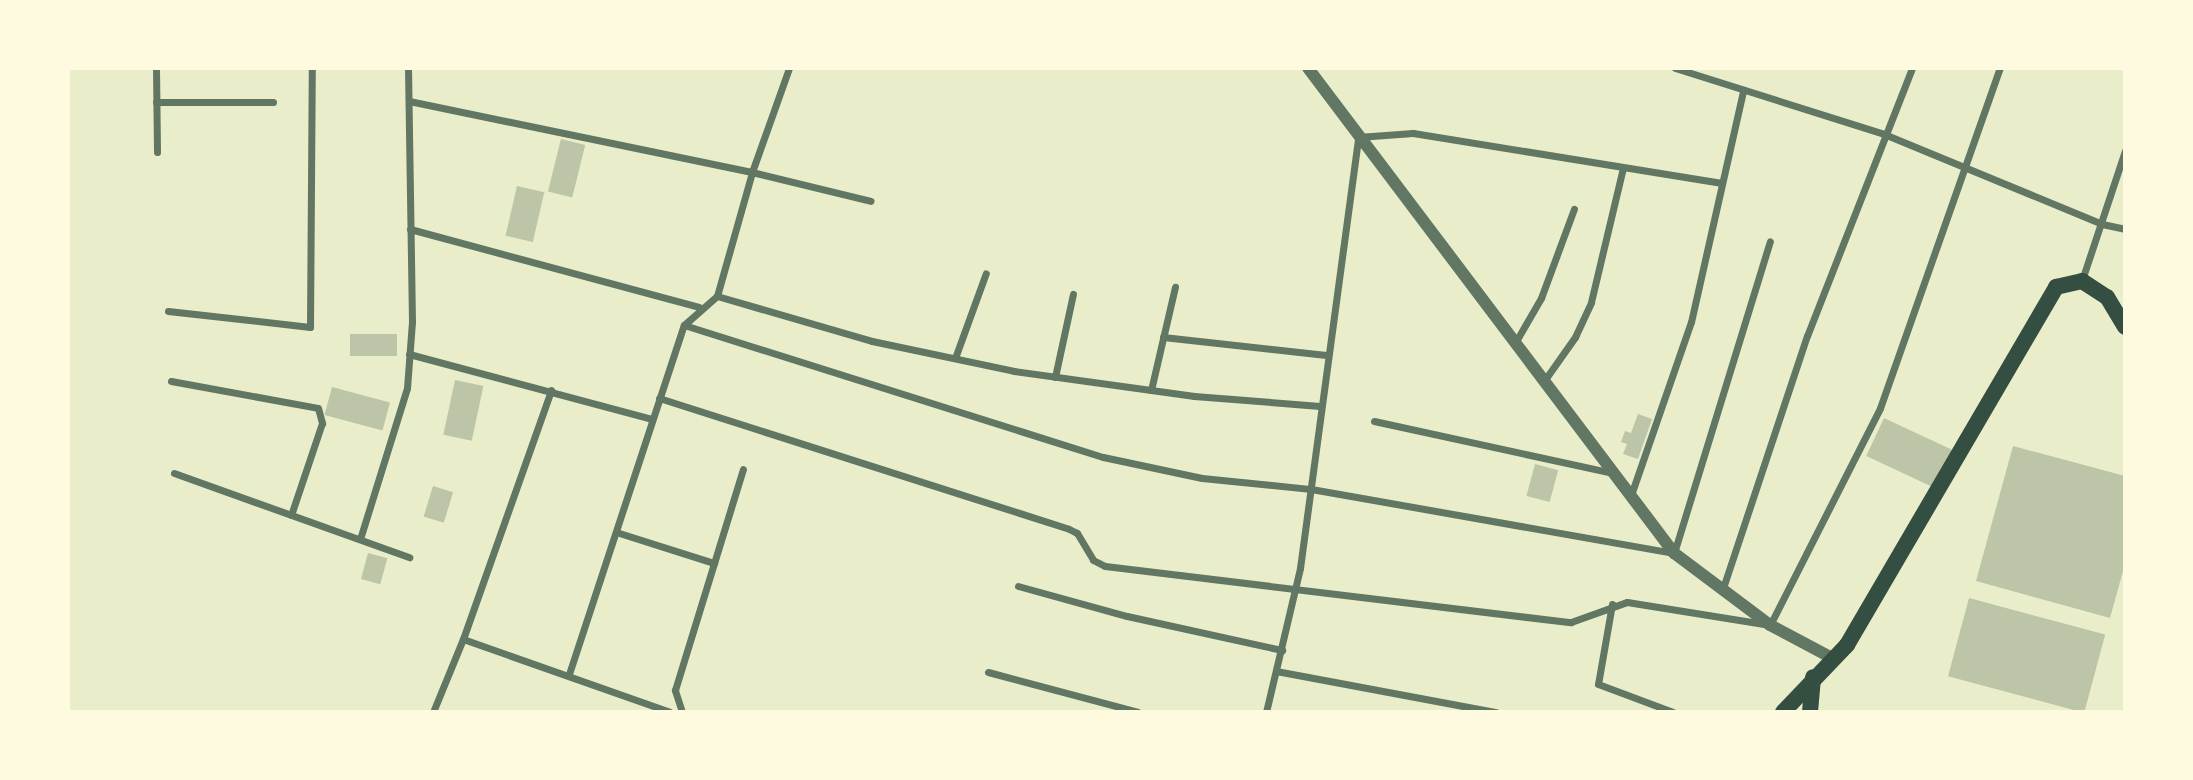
<!DOCTYPE html>
<html>
<head>
<meta charset="utf-8">
<style>
  body { margin:0 }
  #map { position:relative; width:2193px; height:780px; overflow:hidden; background:#e9edc9; font-family:Barlow,sans-serif }
  div>[style] { position:absolute }
  [style*='--x'] { left:calc(var(--x)*1px); top:calc(var(--y)*1px); width:calc(var(--w)*1px); rotate:calc(var(--a)*1deg) }
  .building>* { inset:0; background:#bcc5a7; transform-origin:0 0 }
  .minor>* { height:7px; margin:-3.5px; padding:0 3.5px; transform-origin:3.5px; border-radius:3.5px; background:#617663 }
  .tertiary>* { height:12px; margin:-6px; padding:0 6px; transform-origin:6px; border-radius:6px; background:#617663 }
  .primary>* { height:16px; margin:-8px; padding:0 8px; transform-origin:8px; border-radius:8px; background:#344e41 }
  span { translate:-50% -50%; white-space:nowrap; text-align:center; line-height:1.15; -webkit-text-stroke:7px #fefae0; paint-order:stroke }
  .frame { position:absolute; inset:0; border:70px solid #fefae0; pointer-events:none }
</style>
</head>
<body>
<div id="map">
  <div class="building">
    <i style="left:561px;top:139px;width:25px;height:54px;rotate:14deg"></i>
    <i style="left:517px;top:186px;width:28px;height:51px;rotate:13deg"></i>
    <i style="left:350px;top:334px;width:47px;height:22px"></i>
    <i style="left:455px;top:380px;width:29px;height:56px;rotate:12deg"></i>
    <i style="left:332px;top:387px;width:60px;height:29px;rotate:15deg"></i>
    <i style="clip-path:polygon(1638px 414px,1652px 419px,1638px 459px,1623px 454px,1627px 444px,1621px 442px,1625px 431px,1631px 433px)"></i>
    <i style="left:1884px;top:418px;width:75px;height:42px;rotate:25deg"></i>
    <i style="clip-path:polygon(2013px 446px,2125px 476px,2125px 564px,2110px 618px,1976px 581px)"></i>
    <i style="left:1535px;top:464px;width:24px;height:33px;rotate:15deg"></i>
    <i style="left:433px;top:486px;width:21px;height:32px;rotate:17deg"></i>
    <i style="left:368px;top:553px;width:20px;height:27px;rotate:15deg"></i>
    <i style="left:1969px;top:598px;width:141px;height:81px;rotate:15deg"></i>
  </div>
  <div class="minor">
    <i style="--x:156;--y:68;--w:84;--a:89.3"></i>
    <i style="--x:1675;--y:68;--w:219;--a:17.5"></i>
    <i style="--x:1884;--y:134;--w:236;--a:22.4"></i>
    <i style="--x:2102;--y:224;--w:24;--a:12"></i>
    <i style="--x:409;--y:101;--w:350;--a:11.7"></i>
    <i style="--x:752;--y:172;--w:122;--a:13.7"></i>
    <i style="--x:156;--y:102;--w:117;--a:0"></i>
    <i style="--x:410;--y:229;--w:299;--a:15.1"></i>
    <i style="--x:2082;--y:280;--w:136;--a:-71.6"></i>
    <i style="--x:717;--y:296;--w:161;--a:16.2"></i>
    <i style="--x:872;--y:341;--w:145;--a:11.9"></i>
    <i style="--x:1014;--y:371;--w:182;--a:7.9"></i>
    <i style="--x:1194;--y:396;--w:126;--a:4.5"></i>
    <i style="--x:168;--y:311;--w:143;--a:6.4"></i>
    <i style="--x:310;--y:327;--w:259;--a:-89.6"></i>
    <i style="--x:684;--y:325;--w:439;--a:17.5"></i>
    <i style="--x:1103;--y:457;--w:101;--a:12"></i>
    <i style="--x:1202;--y:478;--w:110;--a:5.8"></i>
    <i style="--x:1311;--y:489;--w:369;--a:10"></i>
    <i style="--x:1674;--y:553;--w:326;--a:-72.9"></i>
    <i style="--x:1163;--y:337;--w:164;--a:6.3"></i>
    <i style="--x:1515;--y:343;--w:52;--a:-60"></i>
    <i style="--x:1541;--y:298;--w:95;--a:-69.7"></i>
    <i style="--x:409;--y:354;--w:251;--a:15"></i>
    <i style="--x:955;--y:358;--w:90;--a:-70"></i>
    <i style="--x:1055;--y:377;--w:85;--a:-77.8"></i>
    <i style="--x:171;--y:381;--w:149;--a:10.4"></i>
    <i style="--x:318;--y:408;--w:16;--a:75"></i>
    <i style="--x:322;--y:423;--w:97;--a:108.6"></i>
    <i style="--x:1544;--y:381;--w:54;--a:-54.8"></i>
    <i style="--x:1575;--y:337;--w:38;--a:-65"></i>
    <i style="--x:1591;--y:302;--w:138;--a:-76.6"></i>
    <i style="--x:1151;--y:390;--w:106;--a:-76.9"></i>
    <i style="--x:659;--y:398;--w:430;--a:17.7"></i>
    <i style="--x:1069;--y:529;--w:9;--a:27"></i>
    <i style="--x:1077;--y:533;--w:31;--a:59"></i>
    <i style="--x:1093;--y:560;--w:13;--a:27"></i>
    <i style="--x:1105;--y:566;--w:469;--a:6.9"></i>
    <i style="--x:1571;--y:622;--w:59;--a:-19.7"></i>
    <i style="--x:1627;--y:602;--w:145;--a:9.1"></i>
    <i style="--x:1770;--y:625;--w:243;--a:-63.1"></i>
    <i style="--x:1880;--y:408;--w:361;--a:-70.6"></i>
    <i style="--x:1374;--y:421;--w:245;--a:12.3"></i>
    <i style="--x:174;--y:473;--w:250;--a:19.7"></i>
    <i style="--x:1631;--y:495;--w:183;--a:-70.9"></i>
    <i style="--x:1691;--y:322;--w:237;--a:-77.3"></i>
    <i style="--x:616;--y:532;--w:103;--a:17.6"></i>
    <i style="--x:360;--y:539;--w:158;--a:-72.7"></i>
    <i style="--x:407;--y:388;--w:66;--a:-85.7"></i>
    <i style="--x:412;--y:322;--w:254;--a:-90.9"></i>
    <i style="--x:1018;--y:586;--w:113;--a:15.4"></i>
    <i style="--x:1127;--y:616;--w:159;--a:12.4"></i>
    <i style="--x:1722;--y:591;--w:269;--a:-71.6"></i>
    <i style="--x:1807;--y:336;--w:288;--a:-68.6"></i>
    <i style="--x:1612;--y:604;--w:81;--a:99.9"></i>
    <i style="--x:1598;--y:684;--w:80;--a:20.5"></i>
    <i style="--x:463;--y:639;--w:219;--a:19.4"></i>
    <i style="--x:1276;--y:671;--w:224;--a:10.6"></i>
    <i style="--x:988;--y:672;--w:155;--a:14.9"></i>
    <i style="--x:569;--y:674;--w:367;--a:-71.8"></i>
    <i style="--x:684;--y:325;--w:44;--a:-41.3"></i>
    <i style="--x:717;--y:296;--w:129;--a:-74.2"></i>
    <i style="--x:752;--y:172;--w:110;--a:-70.4"></i>
    <i style="--x:433;--y:712;--w:79;--a:-67.7"></i>
    <i style="--x:463;--y:639;--w:264;--a:-70.5"></i>
    <i style="--x:682;--y:712;--w:23;--a:-108"></i>
    <i style="--x:675;--y:690;--w:231;--a:-72.9"></i>
    <i style="--x:1266;--y:712;--w:148;--a:-76.7"></i>
    <i style="--x:1300;--y:568;--w:435;--a:-82.3"></i>
    <i style="--x:1358;--y:137;--w:55;--a:-4.2"></i>
    <i style="--x:1413;--y:133;--w:313;--a:9.2"></i>
  </div>
  <div class="tertiary">
    <i style="--x:1308;--y:68;--w:608;--a:52.96"></i>
    <i style="--x:1674;--y:553;--w:120;--a:36.9"></i>
    <i style="--x:1770;--y:625;--w:72;--a:28"></i>
  </div>
  <div class="primary">
    <i style="--x:1783;--y:712;--w:93;--a:-46.3"></i>
    <i style="--x:1847;--y:645;--w:415;--a:-59.7"></i>
    <i style="--x:2056;--y:287;--w:27;--a:-13"></i>
    <i style="--x:2082;--y:281;--w:30;--a:33"></i>
    <i style="--x:2107;--y:297;--w:35;--a:59"></i>
    <i style="--x:1810;--y:712;--w:35;--a:-85"></i>
  </div>
  <div class="frame"></div>
</div>
</body>
</html>
